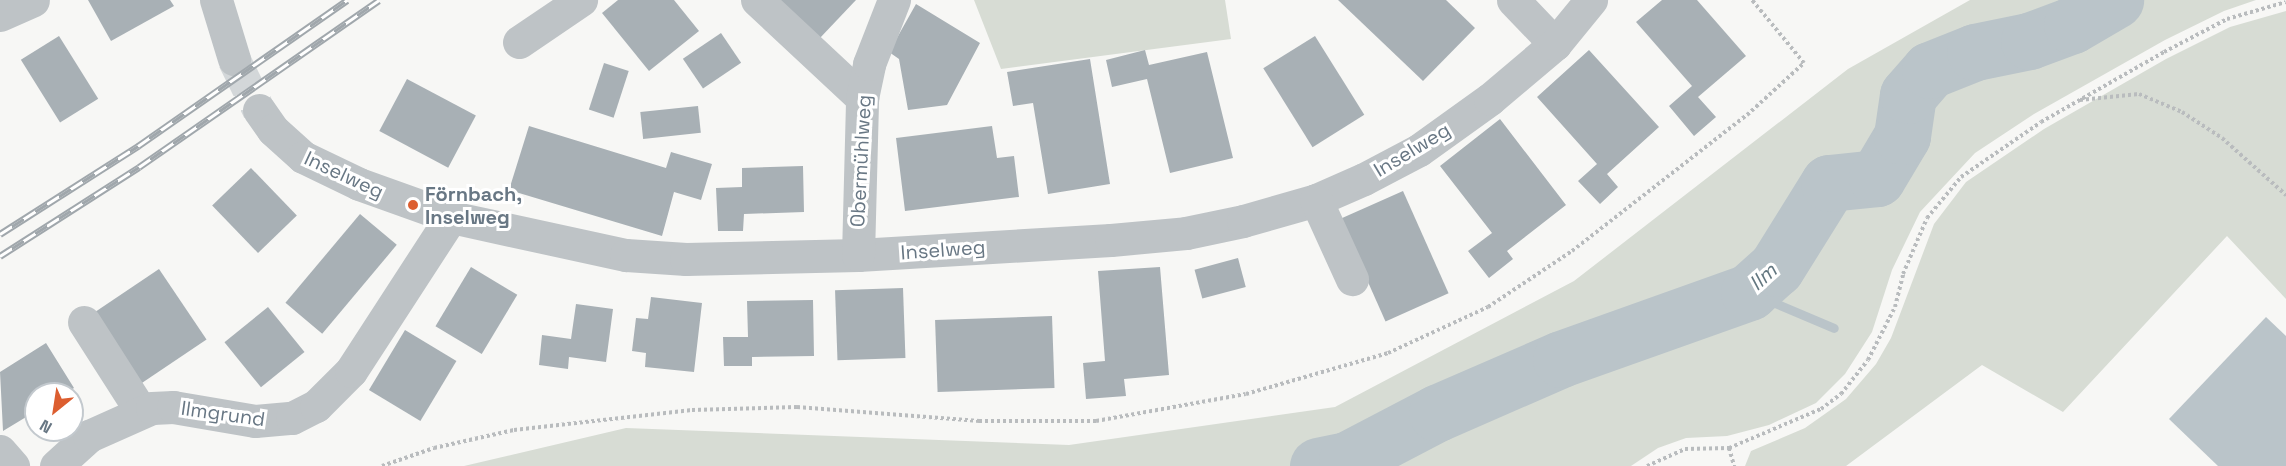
<!DOCTYPE html>
<html>
<head>
<meta charset="utf-8">
<style>
  body { margin:0 }
  #map { position:relative; width:2286px; height:466px; overflow:hidden; background:#f7f7f5; font-family:"Space Grotesk",sans-serif }
  div>[style] { position:absolute }
  [style*='--x'] { left:calc(var(--x)*1px); top:calc(var(--y)*1px); width:calc(var(--w)*1px); rotate:calc(var(--a)*1deg) }
  .green>* { inset:0; background:#d7dcd4 }
  .water>* { inset:0; background:#bac4c9 }
  .stream>* { height:9px; margin:-4.5px; padding:0 4.5px; transform-origin:4.5px; border-radius:4.5px; background:#bac4c9 }
  .river>* { height:57px; margin:-28.5px; padding:0 28.5px; transform-origin:28.5px; border-radius:28.5px; background:#bac4c9 }
  .building>* { inset:0; background:#a8b0b5; transform-origin:0 0 }
  .minor-tunnel>* { height:33px; margin-top:-16.5px; transform-origin:0; background:repeating-linear-gradient(90deg,#d3d7d9 0 33px,transparent 0 49px) }
  .path>* { height:4px; margin-top:-2px; transform-origin:0; background:repeating-linear-gradient(90deg,#b9bcbe 0 3px,transparent 0 6px) }
  .minor>* { height:33px; margin:-16.5px; padding:0 16.5px; transform-origin:16.5px; border-radius:16.5px; background:#bec3c6 }
  .rail>* { height:7px; margin-top:-3.5px; transform-origin:0; background:repeating-linear-gradient(90deg,#fff 0 14px,#a0a7ac 0 28px); box-sizing:border-box; border-block:2px solid #a0a7ac }
  .dots>* { width:16px; height:16px; translate:-50% -50%; box-sizing:border-box; border:3px solid #fff; border-radius:50% }
  span { translate:-50% -50%; white-space:nowrap; text-align:center; line-height:1.15; -webkit-text-stroke:6px #fff; paint-order:stroke }
  .street-label { font-size:20px; color:#687784 }
  .poi-label { font-size:20px; color:#687784; font-weight:700 }
  .left { translate:0 -50%; text-align:left }
  .water-label { font-size:21px; color:#637780; font-style:italic }
  .north { position:absolute; left:24px; top:382px; width:60px; height:60px; box-sizing:border-box; background:#fff; border:2px solid #c3c9ce; border-radius:50%; rotate:210deg; font-size:16px; font-weight:700; line-height:24px; text-align:center; color:#687784 }
  .north::after { content:''; display:block; margin:auto; width:21px; height:27px; background:#dc5e30; clip-path:polygon(50% 0,100% 100%,50% 72%,0 100%) }
</style>
</head>
<body>
<div id="map">
  <div class="green">
    <i style="clip-path:polygon(974px 0,1225px 0,1231px 39px,1001px 69px)"></i>
    <i style="clip-path:polygon(1970px 0,2256px 0,2224px 11px,2165px 40px,2034px 114px,1975px 153px,1920px 212px,1892px 270px,1872px 332px,1845px 374px,1816px 403px,1769px 425px,1727px 436px,1686px 438px,1658px 448px,1631px 466px,464px 466px,626px 428px,1069px 445px,1335px 407px,1574px 281px,1848px 69px)"></i>
    <i style="clip-path:polygon(2286px 11px,2286px 299px,2227px 236px,2063px 412px,1982px 365px,1846px 466px,1745px 466px,1751px 451px,1805px 428px,1846px 399px,1876px 364px,1891px 338px,1934px 224px,1966px 182px,2044px 129px,2166px 59px,2230px 27px)"></i>
  </div>
  <div class="water">
    <i style="clip-path:polygon(2266px 317px,2286px 336px,2286px 466px,2218px 466px,2169px 419px)"></i>
  </div>
  <div class="stream">
    <i style="--x:1749;--y:292;--w:92;--a:23"></i>
  </div>
  <div class="river">
    <i style="--x:1318;--y:466;--w:30;--a:-12"></i>
    <i style="--x:1347;--y:460;--w:102;--a:-27.6"></i>
    <i style="--x:1437;--y:413;--w:135;--a:-23.5"></i>
    <i style="--x:1561;--y:359;--w:200;--a:-19.6"></i>
    <i style="--x:1749;--y:292;--w:36;--a:-42"></i>
    <i style="--x:1776;--y:268;--w:100;--a:-58.1"></i>
    <i style="--x:1829;--y:183;--w:48;--a:-5.9"></i>
    <i style="--x:1877;--y:178;--w:49;--a:-59.2"></i>
    <i style="--x:1902;--y:136;--w:41;--a:-81.7"></i>
    <i style="--x:1908;--y:95;--w:33;--a:-49"></i>
    <i style="--x:1930;--y:70;--w:48;--a:-21.8"></i>
    <i style="--x:1975;--y:52;--w:55;--a:-11.5"></i>
    <i style="--x:2029;--y:41;--w:46;--a:-20.4"></i>
    <i style="--x:2072;--y:25;--w:50;--a:-30.2"></i>
  </div>
  <div class="building">
    <i style="clip-path:polygon(88px 0,170px 0,174px 6px,111px 41px)"></i>
    <i style="clip-path:polygon(618px 0,674px 0,699px 31px,649px 71px,602px 13px)"></i>
    <i style="clip-path:polygon(779px 0,856px 0,819px 39px)"></i>
    <i style="clip-path:polygon(1338px 0,1446px 0,1475px 28px,1423px 81px)"></i>
    <i style="clip-path:polygon(1662px 0,1697px 0,1746px 56px,1698px 97px,1716px 117px,1694px 136px,1669px 106px,1692px 86px,1636px 22px)"></i>
    <i style="clip-path:polygon(916px 4px,980px 43px,947px 105px,908px 110px,899px 59px,889px 52px)"></i>
    <i style="left:721px;top:33px;width:36px;height:46px;rotate:56deg"></i>
    <i style="left:59px;top:36px;width:74px;height:45px;rotate:58deg"></i>
    <i style="left:1315px;top:36px;width:93px;height:61px;rotate:58deg"></i>
    <i style="clip-path:polygon(1145px 50px,1149px 65px,1207px 52px,1233px 158px,1170px 173px,1147px 79px,1112px 87px,1106px 60px)"></i>
    <i style="clip-path:polygon(1589px 50px,1659px 127px,1607px 174px,1618px 187px,1600px 204px,1578px 181px,1597px 164px,1537px 97px)"></i>
    <i style="clip-path:polygon(1090px 59px,1110px 184px,1048px 194px,1033px 103px,1013px 106px,1007px 72px)"></i>
    <i style="left:604px;top:63px;width:26px;height:49px;rotate:18deg"></i>
    <i style="left:407px;top:79px;width:78px;height:59px;rotate:28deg"></i>
    <i style="left:698px;top:106px;width:27px;height:58px;rotate:84deg"></i>
    <i style="clip-path:polygon(1500px 119px,1566px 205px,1507px 251px,1513px 259px,1489px 278px,1468px 251px,1492px 233px,1440px 166px)"></i>
    <i style="clip-path:polygon(529px 126px,666px 168px,671px 152px,712px 164px,701px 200px,674px 192px,662px 236px,509px 190px)"></i>
    <i style="clip-path:polygon(992px 126px,997px 158px,1014px 156px,1019px 197px,905px 211px,896px 138px)"></i>
    <i style="clip-path:polygon(803px 166px,804px 212px,744px 214px,743px 231px,718px 231px,716px 188px,742px 187px,742px 168px)"></i>
    <i style="left:251px;top:168px;width:66px;height:54px;rotate:46deg"></i>
    <i style="left:1403px;top:191px;width:112px;height:69px;rotate:66deg"></i>
    <i style="left:360px;top:214px;width:48px;height:116px;rotate:40deg"></i>
    <i style="left:1238px;top:258px;width:30px;height:45px;rotate:75deg"></i>
    <i style="left:471px;top:267px;width:54px;height:69px;rotate:31deg"></i>
    <i style="clip-path:polygon(1160px 267px,1169px 375px,1124px 379px,1126px 396px,1086px 399px,1083px 363px,1105px 361px,1098px 271px)"></i>
    <i style="left:159px;top:269px;width:85px;height:78px;rotate:56deg"></i>
    <i style="left:903px;top:288px;width:70px;height:68px;rotate:88deg"></i>
    <i style="clip-path:polygon(651px 297px,702px 303px,694px 372px,645px 367px,646px 353px,632px 351px,636px 318px,648px 319px)"></i>
    <i style="clip-path:polygon(813px 300px,814px 356px,752px 357px,752px 366px,724px 366px,723px 337px,748px 337px,747px 301px)"></i>
    <i style="clip-path:polygon(576px 304px,613px 309px,606px 362px,569px 357px,568px 369px,539px 365px,542px 335px,571px 339px)"></i>
    <i style="left:268px;top:307px;width:58px;height:56px;rotate:51deg"></i>
    <i style="left:1052px;top:316px;width:72px;height:117px;rotate:88deg"></i>
    <i style="left:405px;top:330px;width:60px;height:70px;rotate:31deg"></i>
    <i style="clip-path:polygon(46px 343px,74px 388px,64px 394px,36px 394px,36px 411px,3px 431px,0 372px)"></i>
  </div>
  <div class="minor-tunnel">
    <i style="--x:234;--y:59;--w:57;--a:63.9"></i>
  </div>
  <div class="path">
    <i style="--x:2080;--y:100;--w:59;--a:-5.8"></i>
    <i style="--x:2139;--y:94;--w:47;--a:22.7"></i>
    <i style="--x:2182;--y:112;--w:48;--a:33"></i>
    <i style="--x:2222;--y:138;--w:86;--a:41.7"></i>
    <i style="--x:1729;--y:448;--w:19;--a:74"></i>
    <i style="--x:382;--y:466;--w:55;--a:-19.1"></i>
    <i style="--x:434;--y:448;--w:82;--a:-12.7"></i>
    <i style="--x:514;--y:430;--w:179;--a:-6.4"></i>
    <i style="--x:692;--y:410;--w:105;--a:-1.6"></i>
    <i style="--x:797;--y:407;--w:183;--a:4.4"></i>
    <i style="--x:979;--y:421;--w:117;--a:0"></i>
    <i style="--x:1096;--y:421;--w:152;--a:-10.2"></i>
    <i style="--x:1246;--y:394;--w:148;--a:-16.1"></i>
    <i style="--x:1388;--y:353;--w:110;--a:-24.7"></i>
    <i style="--x:1488;--y:307;--w:101;--a:-33.7"></i>
    <i style="--x:1572;--y:251;--w:222;--a:-37.9"></i>
    <i style="--x:1747;--y:115;--w:77;--a:-42.4"></i>
    <i style="--x:1804;--y:63;--w:82;--a:-129.5"></i>
    <i style="--x:1647;--y:466;--w:42;--a:-24.1"></i>
    <i style="--x:1685;--y:449;--w:44;--a:-1.3"></i>
    <i style="--x:1729;--y:448;--w:100;--a:-23"></i>
    <i style="--x:1821;--y:409;--w:25;--a:-37"></i>
    <i style="--x:1841;--y:394;--w:43;--a:-51.5"></i>
    <i style="--x:1868;--y:360;--w:59;--a:-63"></i>
    <i style="--x:1895;--y:307;--w:34;--a:-76"></i>
    <i style="--x:1903;--y:274;--w:61;--a:-66.8"></i>
    <i style="--x:1927;--y:218;--w:53;--a:-50.3"></i>
    <i style="--x:1961;--y:177;--w:97;--a:-34.5"></i>
    <i style="--x:2041;--y:122;--w:142;--a:-29.6"></i>
    <i style="--x:2164;--y:52;--w:71;--a:-27.6"></i>
    <i style="--x:2227;--y:19;--w:61;--a:-16.1"></i>
  </div>
  <div class="minor">
    <i style="--x:216;--y:0;--w:62;--a:73"></i>
    <i style="--x:757;--y:0;--w:144;--a:43"></i>
    <i style="--x:1513;--y:0;--w:61;--a:46.3"></i>
    <i style="--x:0;--y:15;--w:36;--a:-24"></i>
    <i style="--x:519;--y:42;--w:75;--a:-34.1"></i>
    <i style="--x:259;--y:110;--w:24;--a:55"></i>
    <i style="--x:273;--y:130;--w:40;--a:42"></i>
    <i style="--x:303;--y:157;--w:62;--a:25.7"></i>
    <i style="--x:359;--y:184;--w:98;--a:19.7"></i>
    <i style="--x:451;--y:217;--w:179;--a:12.3"></i>
    <i style="--x:626;--y:255;--w:60;--a:3.8"></i>
    <i style="--x:686;--y:259;--w:172;--a:-1.3"></i>
    <i style="--x:858;--y:255;--w:253;--a:-3.4"></i>
    <i style="--x:1111;--y:240;--w:75;--a:-5.3"></i>
    <i style="--x:1186;--y:233;--w:58;--a:-11.9"></i>
    <i style="--x:1243;--y:221;--w:76;--a:-16"></i>
    <i style="--x:1316;--y:200;--w:52;--a:-23.6"></i>
    <i style="--x:1364;--y:179;--w:62;--a:-27.8"></i>
    <i style="--x:1419;--y:150;--w:87;--a:-35.7"></i>
    <i style="--x:1490;--y:99;--w:85;--a:-40.2"></i>
    <i style="--x:1555;--y:44;--w:57;--a:-50.7"></i>
    <i style="--x:1316;--y:200;--w:87;--a:65.5"></i>
    <i style="--x:858;--y:255;--w:157;--a:-88.5"></i>
    <i style="--x:862;--y:98;--w:35;--a:-78"></i>
    <i style="--x:869;--y:64;--w:69;--a:-68.7"></i>
    <i style="--x:84;--y:322;--w:106;--a:57.4"></i>
    <i style="--x:0;--y:451;--w:20;--a:49"></i>
    <i style="--x:56;--y:466;--w:45;--a:-42.3"></i>
    <i style="--x:89;--y:436;--w:69;--a:-24"></i>
    <i style="--x:152;--y:408;--w:21;--a:-3"></i>
    <i style="--x:173;--y:407;--w:83;--a:9.7"></i>
    <i style="--x:255;--y:421;--w:37;--a:-5"></i>
    <i style="--x:292;--y:418;--w:27;--a:-27"></i>
    <i style="--x:316;--y:406;--w:49;--a:-45"></i>
    <i style="--x:351;--y:371;--w:184;--a:-57"></i>
  </div>
  <div class="rail">
    <i style="--x:0;--y:234;--w:164;--a:-32.5"></i>
    <i style="--x:138;--y:146;--w:255;--a:-34.9"></i>
    <i style="--x:0;--y:256;--w:165;--a:-32.6"></i>
    <i style="--x:139;--y:167;--w:292;--a:-34.8"></i>
  </div>
  <div class="dots">
    <i style="left:413px;top:205px;background:#dc5e30"></i>
  </div>
  <div class="street-label">
    <span style="left:1412px;top:150px;rotate:-31deg">Inselweg</span>
    <span style="left:861px;top:161px;rotate:-87deg">Obermühlweg</span>
    <span style="left:344px;top:175px;rotate:25deg">Inselweg</span>
    <span style="left:943px;top:250px;rotate:-4deg">Inselweg</span>
    <span style="left:223px;top:414px;rotate:8deg">Ilmgrund</span>
  </div>
  <div class="poi-label">
    <span class="left" style="left:425px;top:206px">Förnbach,<br>Inselweg</span>
  </div>
  <div class="water-label">
    <span style="left:1763px;top:277px;rotate:-42deg">Ilm</span>
  </div>
  <div class="north">N</div>
</div>
</body>
</html>
